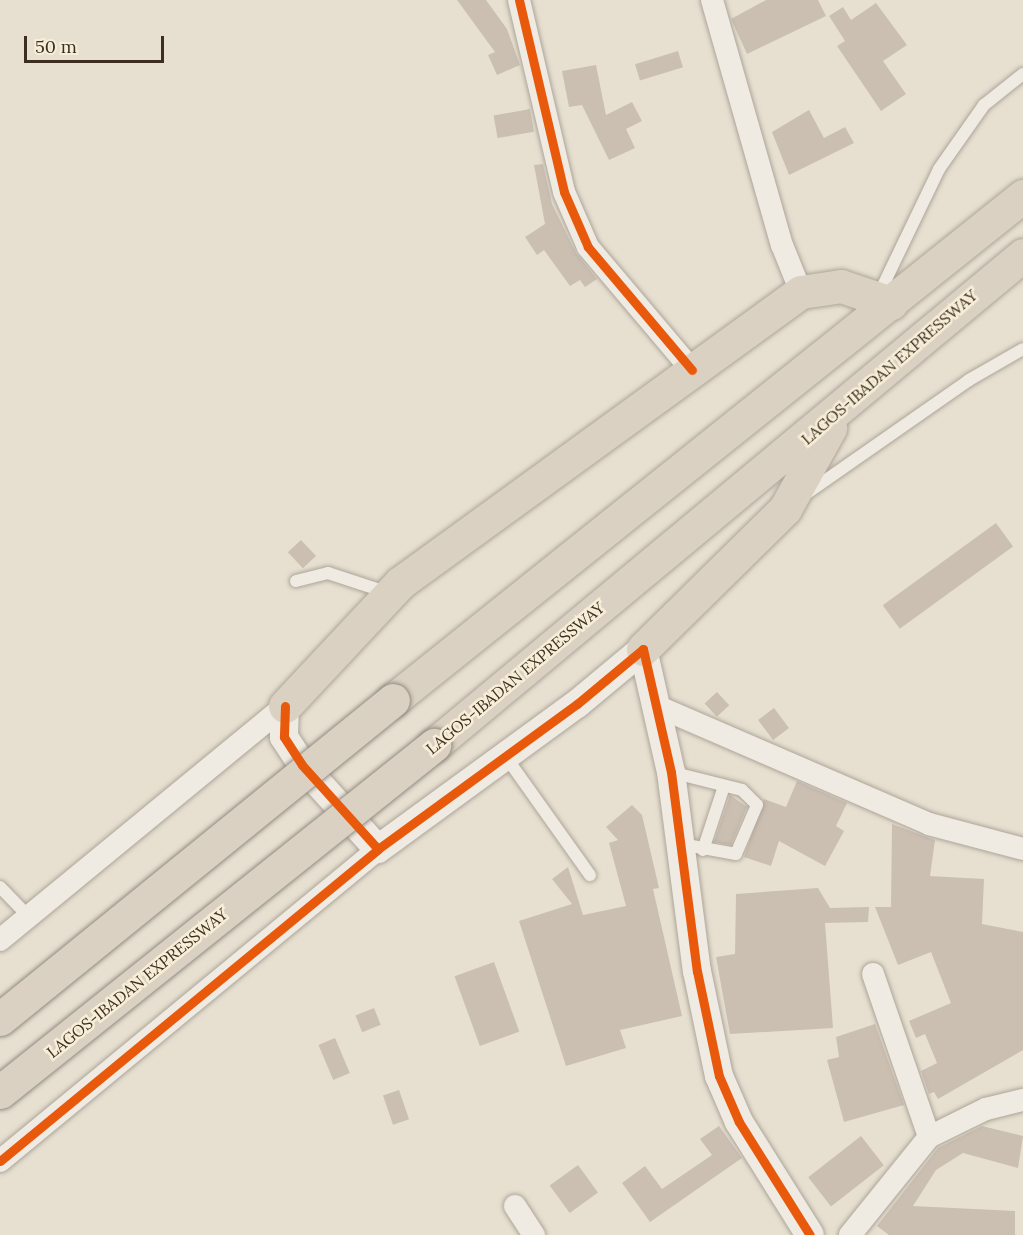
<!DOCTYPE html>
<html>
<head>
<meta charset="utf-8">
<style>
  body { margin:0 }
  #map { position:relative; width:1023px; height:1235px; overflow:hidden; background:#e7e0d1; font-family:Lora,serif }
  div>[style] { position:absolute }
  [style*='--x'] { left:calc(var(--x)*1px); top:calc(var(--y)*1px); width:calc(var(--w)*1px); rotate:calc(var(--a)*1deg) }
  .building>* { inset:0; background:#cbbfb2; transform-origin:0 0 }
  .roads { filter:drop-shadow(0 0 2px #ada599) drop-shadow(0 0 2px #ada599) }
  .service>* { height:12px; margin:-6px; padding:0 6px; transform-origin:6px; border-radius:6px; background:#efebe3 }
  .minor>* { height:22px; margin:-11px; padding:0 11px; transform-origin:11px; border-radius:11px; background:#efebe3 }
  .tertiary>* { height:28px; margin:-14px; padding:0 14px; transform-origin:14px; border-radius:14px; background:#efebe3 }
  .motorway>* { height:33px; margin:-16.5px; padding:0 16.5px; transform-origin:16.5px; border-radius:16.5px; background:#dad1c2 }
  .bridges { filter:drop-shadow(0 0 2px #928b80) drop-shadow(0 0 2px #928b80) }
  .motorway-bridge>* { height:33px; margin:-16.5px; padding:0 16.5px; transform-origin:16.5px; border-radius:16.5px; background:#dad1c2 }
  .cycleway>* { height:9px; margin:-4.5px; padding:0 4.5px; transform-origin:4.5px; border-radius:4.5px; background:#e8590c }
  span { translate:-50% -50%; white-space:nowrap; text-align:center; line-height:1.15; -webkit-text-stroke:5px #f7eed8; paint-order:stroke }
  .street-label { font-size:16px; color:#3d2e20 }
  .scale { position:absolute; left:24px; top:36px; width:140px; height:27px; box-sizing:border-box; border:3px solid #3d2e20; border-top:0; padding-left:8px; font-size:18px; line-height:21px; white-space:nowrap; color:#3d2e20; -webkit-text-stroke:4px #f7eed8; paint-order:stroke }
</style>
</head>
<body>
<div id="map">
  <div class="building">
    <i style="clip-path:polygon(457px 0,486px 0,507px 29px,520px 65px,497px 75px,488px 55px,495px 52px)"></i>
    <i style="clip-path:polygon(766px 0,818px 0,826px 16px,747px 54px,731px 19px)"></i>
    <i style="clip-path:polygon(876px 3px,907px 45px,883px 61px,906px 94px,881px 111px,837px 46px,845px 41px,829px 16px,843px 7px,851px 20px)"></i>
    <i style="left:678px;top:51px;width:17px;height:45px;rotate:73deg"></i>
    <i style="clip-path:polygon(596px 65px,606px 115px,632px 102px,642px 121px,626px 129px,635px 148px,609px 160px,582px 105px,569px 107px,562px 71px)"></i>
    <i style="left:530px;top:109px;width:23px;height:37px;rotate:80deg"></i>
    <i style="clip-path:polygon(809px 110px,824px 138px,845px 127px,854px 143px,789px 175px,772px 132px)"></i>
    <i style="clip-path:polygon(543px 164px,552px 204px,576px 253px,597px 279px,585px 287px,580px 280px,570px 286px,544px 250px,537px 255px,525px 237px,545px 224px,534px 165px)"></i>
    <i style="left:996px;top:523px;width:29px;height:140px;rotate:54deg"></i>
    <i style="left:301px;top:540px;width:22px;height:18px;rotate:47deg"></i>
    <i style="left:717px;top:692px;width:18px;height:17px;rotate:47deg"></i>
    <i style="left:774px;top:708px;width:25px;height:20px;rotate:53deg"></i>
    <i style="clip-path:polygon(797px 781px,847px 803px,836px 826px,844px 831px,825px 866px,779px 841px,771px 866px,744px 857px,764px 799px,786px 807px)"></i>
    <i style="clip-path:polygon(730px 795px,747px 807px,731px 845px,714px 842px)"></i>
    <i style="clip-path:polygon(632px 805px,642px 815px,659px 888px,653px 889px,682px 1016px,620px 1030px,626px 1048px,566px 1066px,519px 921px,572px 904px,552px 879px,568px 867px,583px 915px,626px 906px,609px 843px,618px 840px,606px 827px)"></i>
    <i style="clip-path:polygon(892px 824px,935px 840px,930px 876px,984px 879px,982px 924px,1023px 932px,1023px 1050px,938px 1099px,934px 1092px,929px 1094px,921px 1071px,937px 1063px,925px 1034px,916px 1038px,909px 1021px,951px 1003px,931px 952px,898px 965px,875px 907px,891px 907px)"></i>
    <i style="clip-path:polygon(818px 888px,830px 908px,869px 907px,868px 922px,825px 923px,833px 1028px,730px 1034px,716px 957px,735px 954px,736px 894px)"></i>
    <i style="left:494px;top:962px;width:74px;height:42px;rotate:70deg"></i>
    <i style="left:374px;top:1008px;width:18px;height:20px;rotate:68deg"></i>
    <i style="clip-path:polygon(875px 1024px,904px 1105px,844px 1122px,827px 1060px,839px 1057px,836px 1037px)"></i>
    <i style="left:335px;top:1038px;width:38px;height:18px;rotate:67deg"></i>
    <i style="left:399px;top:1090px;width:31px;height:17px;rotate:71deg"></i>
    <i style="clip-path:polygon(719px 1126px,742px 1158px,650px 1222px,622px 1183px,645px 1166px,662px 1189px,712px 1155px,700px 1139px)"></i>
    <i style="clip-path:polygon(982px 1126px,1023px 1136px,1018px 1168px,963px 1153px,936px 1170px,913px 1206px,1015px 1211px,1015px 1235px,889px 1235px,877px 1226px,938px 1148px)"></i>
    <i style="left:861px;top:1136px;width:37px;height:67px;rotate:52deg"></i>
    <i style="left:578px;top:1165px;width:34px;height:35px;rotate:54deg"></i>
  </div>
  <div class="roads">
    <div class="service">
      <i style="--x:878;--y:296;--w:141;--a:-64.3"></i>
      <i style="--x:939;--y:169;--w:78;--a:-54.9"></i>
      <i style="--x:984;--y:105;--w:50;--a:-38.5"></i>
      <i style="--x:803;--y:496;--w:203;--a:-34.9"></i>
      <i style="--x:969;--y:380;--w:62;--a:-29.9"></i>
      <i style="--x:296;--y:581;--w:33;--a:-14"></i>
      <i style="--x:328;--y:573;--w:64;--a:18.2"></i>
      <i style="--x:506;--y:757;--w:145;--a:54.6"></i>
      <i style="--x:671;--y:772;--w:73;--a:14.2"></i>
      <i style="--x:742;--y:790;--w:21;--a:45"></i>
      <i style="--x:757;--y:805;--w:53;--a:113.2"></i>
      <i style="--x:736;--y:854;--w:56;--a:-169.7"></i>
      <i style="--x:703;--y:850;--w:67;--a:-71.8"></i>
      <i style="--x:0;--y:887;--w:43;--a:45.9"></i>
    </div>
    <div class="minor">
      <i style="--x:519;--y:0;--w:197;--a:76.8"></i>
      <i style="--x:564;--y:192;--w:60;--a:66.4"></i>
      <i style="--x:588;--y:247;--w:161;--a:49.8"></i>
      <i style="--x:712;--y:0;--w:255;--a:74.1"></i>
      <i style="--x:782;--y:245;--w:51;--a:68"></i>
      <i style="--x:659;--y:707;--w:294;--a:23.4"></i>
      <i style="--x:929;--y:824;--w:97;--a:14.9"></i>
      <i style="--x:0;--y:940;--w:369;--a:-39.4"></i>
      <i style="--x:873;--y:974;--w:172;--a:71"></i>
      <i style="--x:0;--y:1161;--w:490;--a:-39.5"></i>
      <i style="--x:515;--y:1206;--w:35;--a:57"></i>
      <i style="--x:850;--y:1235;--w:126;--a:-51.1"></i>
      <i style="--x:929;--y:1137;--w:64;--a:-26.2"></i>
      <i style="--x:986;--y:1109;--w:38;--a:-14"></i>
    </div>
    <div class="tertiary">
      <i style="--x:285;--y:706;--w:31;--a:92"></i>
      <i style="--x:284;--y:737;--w:33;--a:57"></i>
      <i style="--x:302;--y:765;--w:113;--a:47.9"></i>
      <i style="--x:378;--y:849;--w:246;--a:-36.1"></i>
      <i style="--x:577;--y:704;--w:86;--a:-39.8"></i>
      <i style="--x:643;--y:649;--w:126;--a:77.2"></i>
      <i style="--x:671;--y:772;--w:201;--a:82.6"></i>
      <i style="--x:697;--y:971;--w:107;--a:78.2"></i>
      <i style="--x:719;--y:1076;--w:50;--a:66.5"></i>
      <i style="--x:739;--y:1122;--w:133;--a:57.9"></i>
    </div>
    <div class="motorway">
      <i style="--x:643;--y:649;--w:199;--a:-44.6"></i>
      <i style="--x:785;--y:509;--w:93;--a:-60.9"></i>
      <i style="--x:393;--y:700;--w:807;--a:-38.66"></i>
      <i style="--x:285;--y:706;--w:168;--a:-46.9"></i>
      <i style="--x:400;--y:583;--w:495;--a:-36"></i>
      <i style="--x:801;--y:292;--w:40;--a:-8.5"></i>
      <i style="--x:841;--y:286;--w:53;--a:18.8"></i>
      <i style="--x:434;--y:745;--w:766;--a:-39.76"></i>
    </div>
  </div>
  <div class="bridges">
    <div class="motorway-bridge">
      <i style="--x:0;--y:1019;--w:506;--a:-39.07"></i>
      <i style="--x:0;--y:1092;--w:556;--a:-38.64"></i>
    </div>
  </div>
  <div class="cycleway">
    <i style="--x:519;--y:0;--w:197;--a:76.8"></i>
    <i style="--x:564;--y:192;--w:60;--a:66.4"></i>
    <i style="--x:588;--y:247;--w:161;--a:49.8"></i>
    <i style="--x:285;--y:706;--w:31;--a:92"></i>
    <i style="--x:284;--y:737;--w:33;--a:57"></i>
    <i style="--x:302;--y:765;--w:113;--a:47.9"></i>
    <i style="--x:378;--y:849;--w:246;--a:-36.1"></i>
    <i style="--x:577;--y:704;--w:86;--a:-39.8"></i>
    <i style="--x:643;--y:649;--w:126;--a:77.2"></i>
    <i style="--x:671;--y:772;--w:201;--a:82.6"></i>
    <i style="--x:697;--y:971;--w:107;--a:78.2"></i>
    <i style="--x:719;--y:1076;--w:50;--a:66.5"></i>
    <i style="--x:739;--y:1122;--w:133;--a:57.9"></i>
    <i style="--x:0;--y:1161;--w:490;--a:-39.5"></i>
  </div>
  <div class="street-label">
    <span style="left:889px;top:367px;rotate:-41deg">LAGOS-IBADAN EXPRESSWAY</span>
    <span style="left:515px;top:678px;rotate:-40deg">LAGOS-IBADAN EXPRESSWAY</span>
    <span style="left:137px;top:983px;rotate:-39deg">LAGOS-IBADAN EXPRESSWAY</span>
  </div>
  <div class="scale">50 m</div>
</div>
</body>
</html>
